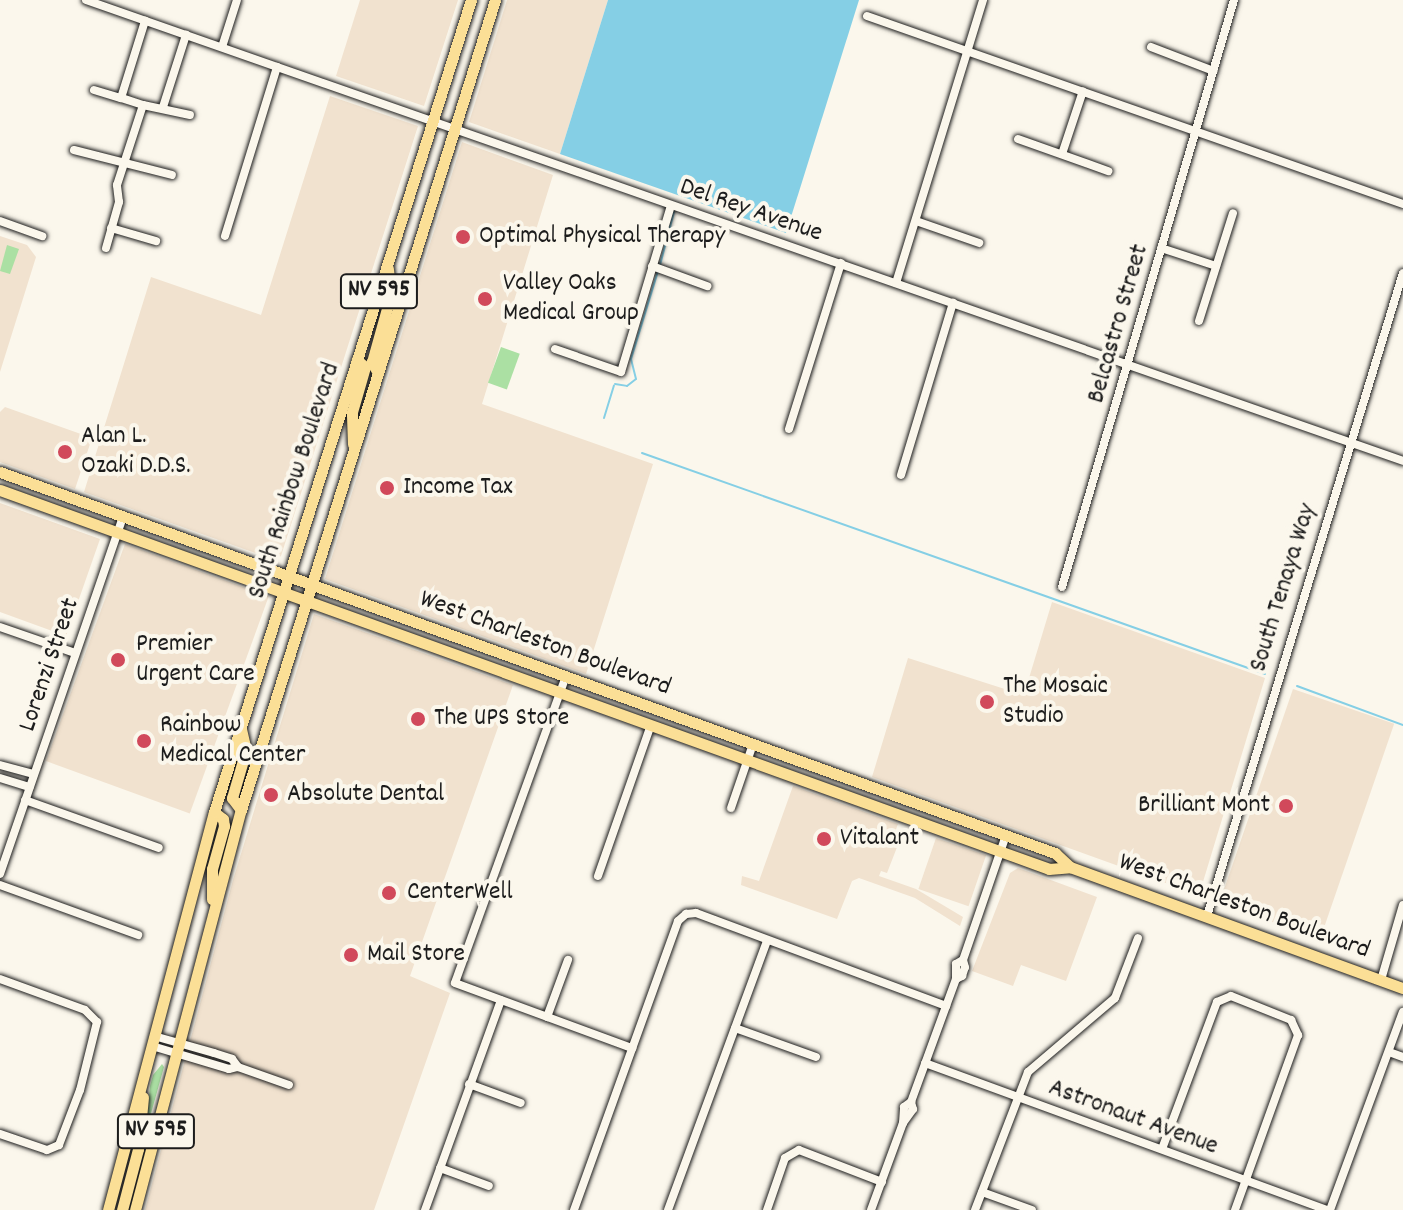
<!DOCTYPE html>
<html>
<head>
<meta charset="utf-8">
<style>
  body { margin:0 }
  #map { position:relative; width:1403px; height:1210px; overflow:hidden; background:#fbf7ec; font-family:Dekko,sans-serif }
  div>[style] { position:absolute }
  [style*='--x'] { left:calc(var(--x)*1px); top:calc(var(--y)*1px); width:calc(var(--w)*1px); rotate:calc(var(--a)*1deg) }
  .built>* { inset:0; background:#f1e2cf; transform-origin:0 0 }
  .green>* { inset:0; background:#abe0a3; transform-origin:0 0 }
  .water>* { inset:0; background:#85cfe5 }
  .stream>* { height:2px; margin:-1px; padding:0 1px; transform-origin:1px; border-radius:1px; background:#85cfe5 }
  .roads { filter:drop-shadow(0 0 2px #1c1c1c) drop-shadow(0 0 2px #1c1c1c) }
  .minor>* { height:8px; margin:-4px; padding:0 4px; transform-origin:4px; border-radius:4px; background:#fbf7ec }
  .major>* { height:11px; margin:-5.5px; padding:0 5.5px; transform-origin:5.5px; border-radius:5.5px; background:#fbdf96 }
  .dots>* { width:22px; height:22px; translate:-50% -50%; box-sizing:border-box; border:4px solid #fbf7ec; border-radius:50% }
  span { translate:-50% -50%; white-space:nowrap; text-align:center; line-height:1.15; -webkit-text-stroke:8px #fbf7ec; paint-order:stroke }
  .shield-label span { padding:2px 6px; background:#fbf7ec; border:2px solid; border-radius:6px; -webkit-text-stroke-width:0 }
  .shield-label { font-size:24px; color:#1c1c1c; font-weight:700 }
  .street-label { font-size:26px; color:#1c1c1c }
  .poi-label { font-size:26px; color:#1c1c1c }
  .left { translate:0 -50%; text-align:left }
  .right { translate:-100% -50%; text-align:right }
</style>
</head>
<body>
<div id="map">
  <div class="built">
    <i style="clip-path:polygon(360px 0,458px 0,424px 106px,336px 76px)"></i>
    <i style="clip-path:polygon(507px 0,608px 0,560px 154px,469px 122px)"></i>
    <i style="clip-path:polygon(330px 96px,418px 126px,281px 556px,275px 560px,84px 492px,151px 277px,261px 315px)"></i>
    <i style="clip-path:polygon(462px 142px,553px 175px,482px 404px,653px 464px,586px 674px,325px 579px)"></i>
    <i style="clip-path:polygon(0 236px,27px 245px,36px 257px,0 372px)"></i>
    <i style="clip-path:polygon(5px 407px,92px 438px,75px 489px,0 462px,0 412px)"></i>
    <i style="clip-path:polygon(0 503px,100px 539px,66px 636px,0 612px)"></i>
    <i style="left:125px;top:544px;width:153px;height:231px;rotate:20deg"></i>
    <i style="clip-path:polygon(1052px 602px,1265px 678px,1199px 895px,872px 777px,908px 658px,1020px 694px,1026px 688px)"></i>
    <i style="clip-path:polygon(314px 614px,513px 685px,410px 976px,450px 993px,374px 1210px,145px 1210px,233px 880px)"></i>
    <i style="left:1293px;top:689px;width:107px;height:227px;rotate:19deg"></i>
    <i style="clip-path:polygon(793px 786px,898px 824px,894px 835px,901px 837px,887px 873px,881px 871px,879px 876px,916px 889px,963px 917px,960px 926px,915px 898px,859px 878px,852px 881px,837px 919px,741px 885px,742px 876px,759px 881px)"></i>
    <i style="left:936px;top:838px;width:53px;height:54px;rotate:19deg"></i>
    <i style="clip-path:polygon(1018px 868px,1097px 897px,1066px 981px,1021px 965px,1013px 986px,972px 971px,1010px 873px)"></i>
  </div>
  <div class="green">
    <i style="clip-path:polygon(7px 245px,19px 249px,10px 274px,0 271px)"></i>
    <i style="left:501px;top:347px;width:20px;height:38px;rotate:20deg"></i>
    <i style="clip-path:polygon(162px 1064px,164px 1067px,124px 1210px,146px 1132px,150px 1086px,153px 1075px)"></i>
  </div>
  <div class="water">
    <i style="clip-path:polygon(608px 0,859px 0,786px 233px,560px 154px)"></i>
  </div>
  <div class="stream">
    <i style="--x:660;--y:265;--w:55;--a:-75.2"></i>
    <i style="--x:615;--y:384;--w:12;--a:9"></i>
    <i style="--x:627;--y:386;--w:11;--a:-38"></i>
    <i style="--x:636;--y:379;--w:21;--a:-104"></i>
    <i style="--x:631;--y:359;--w:92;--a:-72.9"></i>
    <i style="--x:604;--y:418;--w:34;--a:-73"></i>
    <i style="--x:642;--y:453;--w:661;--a:19.53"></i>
    <i style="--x:1297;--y:686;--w:113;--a:20.2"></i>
  </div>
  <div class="roads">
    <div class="minor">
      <i style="--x:86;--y:0;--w:1395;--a:19.29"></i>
      <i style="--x:867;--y:16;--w:568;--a:19.33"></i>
      <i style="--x:222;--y:47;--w:49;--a:-72.3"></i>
      <i style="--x:1151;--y:47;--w:67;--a:20.9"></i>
      <i style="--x:94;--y:90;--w:28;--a:17"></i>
      <i style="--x:143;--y:105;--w:48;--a:12"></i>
      <i style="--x:163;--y:107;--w:76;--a:-72.3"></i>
      <i style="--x:1018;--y:139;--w:96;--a:19.6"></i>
      <i style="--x:74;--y:150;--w:101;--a:14.3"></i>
      <i style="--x:1062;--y:154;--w:66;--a:-71.6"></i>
      <i style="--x:0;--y:221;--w:45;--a:19.7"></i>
      <i style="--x:916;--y:221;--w:67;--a:19.2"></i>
      <i style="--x:111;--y:228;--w:47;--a:16.1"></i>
      <i style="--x:225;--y:236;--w:177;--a:-72.9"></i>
      <i style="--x:106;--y:248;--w:48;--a:-74.2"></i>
      <i style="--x:119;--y:202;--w:17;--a:-97"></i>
      <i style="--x:117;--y:185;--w:84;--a:-72"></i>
      <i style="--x:143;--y:105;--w:23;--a:-162"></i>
      <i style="--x:121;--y:98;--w:81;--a:-72.7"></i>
      <i style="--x:1161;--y:248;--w:58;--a:18.1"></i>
      <i style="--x:652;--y:266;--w:59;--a:20"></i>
      <i style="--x:896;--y:283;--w:296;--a:-72.9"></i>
      <i style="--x:1199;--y:321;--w:113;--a:-72.5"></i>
      <i style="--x:555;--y:349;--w:70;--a:19.2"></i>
      <i style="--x:621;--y:372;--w:174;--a:-73.3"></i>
      <i style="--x:789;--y:429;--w:174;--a:-72.6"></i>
      <i style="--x:901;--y:475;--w:180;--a:-73.2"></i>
      <i style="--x:1062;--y:587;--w:612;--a:-73.67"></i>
      <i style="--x:0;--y:627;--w:79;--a:19.1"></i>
      <i style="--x:566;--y:676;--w:326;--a:109.9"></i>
      <i style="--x:455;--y:983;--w:189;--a:20.2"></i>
      <i style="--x:0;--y:765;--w:35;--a:15"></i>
      <i style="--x:0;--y:778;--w:31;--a:17"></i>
      <i style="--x:25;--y:800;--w:142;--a:19.7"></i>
      <i style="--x:731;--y:808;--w:68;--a:-71"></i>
      <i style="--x:0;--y:874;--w:379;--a:-71"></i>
      <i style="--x:598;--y:876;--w:160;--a:-70.7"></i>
      <i style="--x:0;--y:885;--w:147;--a:19.9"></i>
      <i style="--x:1207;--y:916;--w:672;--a:-73.05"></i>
      <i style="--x:0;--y:979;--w:90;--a:20"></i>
      <i style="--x:85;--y:1010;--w:17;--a:45"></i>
      <i style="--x:97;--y:1022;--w:70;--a:104"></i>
      <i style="--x:80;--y:1090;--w:59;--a:110.9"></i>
      <i style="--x:59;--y:1145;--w:13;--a:157"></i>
      <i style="--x:47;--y:1150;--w:50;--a:-161.2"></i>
      <i style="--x:956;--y:979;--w:7;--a:-27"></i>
      <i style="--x:962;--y:976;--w:9;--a:-72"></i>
      <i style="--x:965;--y:967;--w:7;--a:-106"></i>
      <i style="--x:963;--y:960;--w:132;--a:-71"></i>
      <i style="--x:1381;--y:980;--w:78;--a:-73.7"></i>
      <i style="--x:547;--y:1017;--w:61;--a:-69.8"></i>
      <i style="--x:735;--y:1028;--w:86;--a:19.7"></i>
      <i style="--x:154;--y:1036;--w:62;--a:15.8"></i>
      <i style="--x:214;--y:1053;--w:19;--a:18"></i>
      <i style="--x:232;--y:1059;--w:10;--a:53"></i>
      <i style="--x:238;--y:1067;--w:54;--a:19.4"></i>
      <i style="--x:152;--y:1046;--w:80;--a:16.6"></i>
      <i style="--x:229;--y:1069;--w:9;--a:-13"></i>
      <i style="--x:1389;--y:1052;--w:15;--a:20"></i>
      <i style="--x:925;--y:1063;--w:428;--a:20.1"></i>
      <i style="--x:469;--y:1084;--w:55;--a:20.1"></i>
      <i style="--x:903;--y:1123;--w:16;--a:-86"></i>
      <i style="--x:904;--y:1107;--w:9;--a:-36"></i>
      <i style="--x:1162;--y:1149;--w:157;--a:-69.5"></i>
      <i style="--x:1217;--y:1002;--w:15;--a:-23"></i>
      <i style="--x:1231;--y:996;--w:65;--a:21.8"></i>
      <i style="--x:1291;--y:1020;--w:17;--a:65"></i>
      <i style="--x:1298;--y:1035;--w:186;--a:109.8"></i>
      <i style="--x:440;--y:1168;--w:52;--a:20.2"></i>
      <i style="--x:982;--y:1192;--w:53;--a:19.8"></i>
      <i style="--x:425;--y:1210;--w:223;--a:-70.1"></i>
      <i style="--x:574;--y:1210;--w:307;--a:-70.2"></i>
      <i style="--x:678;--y:921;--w:11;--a:-41"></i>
      <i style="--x:686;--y:914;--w:10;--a:-6"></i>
      <i style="--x:696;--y:913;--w:267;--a:20.4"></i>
      <i style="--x:668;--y:1210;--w:287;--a:-69.8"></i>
      <i style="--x:767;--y:1210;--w:55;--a:-70.9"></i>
      <i style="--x:785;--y:1158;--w:16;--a:-30"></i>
      <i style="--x:799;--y:1150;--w:89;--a:21.1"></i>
      <i style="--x:871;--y:1210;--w:93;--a:-69.8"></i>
      <i style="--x:903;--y:1123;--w:17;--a:-54"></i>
      <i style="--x:913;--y:1109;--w:7;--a:-106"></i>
      <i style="--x:911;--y:1102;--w:131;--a:-69.9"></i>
      <i style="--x:956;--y:979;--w:15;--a:-90"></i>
      <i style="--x:956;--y:964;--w:8;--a:-30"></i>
      <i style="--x:975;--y:1210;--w:148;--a:-69"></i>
      <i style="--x:1028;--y:1072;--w:114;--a:-40.4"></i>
      <i style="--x:1115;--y:998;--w:64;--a:-69"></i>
      <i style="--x:1330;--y:1210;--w:211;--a:-69.8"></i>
    </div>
    <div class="major">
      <i style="--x:378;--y:373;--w:13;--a:-119"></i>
      <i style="--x:372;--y:362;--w:71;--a:-74.4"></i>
      <i style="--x:391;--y:294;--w:26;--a:-97"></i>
      <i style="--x:353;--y:444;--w:32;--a:-92"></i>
      <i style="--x:352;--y:412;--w:47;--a:-73.9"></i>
      <i style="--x:365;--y:367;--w:11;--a:-139"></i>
      <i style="--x:0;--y:472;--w:1122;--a:19.86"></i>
      <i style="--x:1055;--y:853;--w:21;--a:43"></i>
      <i style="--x:1070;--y:867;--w:354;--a:20"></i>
      <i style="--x:0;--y:490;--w:1115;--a:19.86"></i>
      <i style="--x:1049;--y:869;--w:21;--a:-5"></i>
      <i style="--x:241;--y:729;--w:22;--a:77"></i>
      <i style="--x:246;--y:750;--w:50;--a:106.3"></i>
      <i style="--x:232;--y:798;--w:15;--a:53"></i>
      <i style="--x:212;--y:899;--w:30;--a:-90"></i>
      <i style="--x:212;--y:869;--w:45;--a:-74.4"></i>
      <i style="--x:224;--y:826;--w:7;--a:-98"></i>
      <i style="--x:223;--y:819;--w:11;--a:-142"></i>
      <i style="--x:108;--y:1210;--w:412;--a:-75.1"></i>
      <i style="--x:214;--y:812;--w:852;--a:-72.44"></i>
      <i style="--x:122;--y:1210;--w:63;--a:-75.3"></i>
      <i style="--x:138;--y:1149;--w:52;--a:-84.5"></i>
      <i style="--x:135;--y:1210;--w:414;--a:-75.2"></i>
      <i style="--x:241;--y:810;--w:849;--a:-72.59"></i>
    </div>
  </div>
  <div class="dots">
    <i style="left:463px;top:237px;background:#d1495b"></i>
    <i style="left:485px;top:299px;background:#d1495b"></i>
    <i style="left:65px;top:452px;background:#d1495b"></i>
    <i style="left:387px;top:488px;background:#d1495b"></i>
    <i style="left:118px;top:660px;background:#d1495b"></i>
    <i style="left:987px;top:702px;background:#d1495b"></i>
    <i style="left:418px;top:719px;background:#d1495b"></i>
    <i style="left:144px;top:741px;background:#d1495b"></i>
    <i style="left:271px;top:795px;background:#d1495b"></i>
    <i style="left:1286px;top:806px;background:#d1495b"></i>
    <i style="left:824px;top:839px;background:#d1495b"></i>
    <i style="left:389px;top:893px;background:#d1495b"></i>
    <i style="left:351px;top:955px;background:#d1495b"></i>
  </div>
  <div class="shield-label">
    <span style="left:379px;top:291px">NV 595</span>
    <span style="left:156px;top:1131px">NV 595</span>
  </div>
  <div class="street-label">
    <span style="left:751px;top:211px;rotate:19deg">Del Rey Avenue</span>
    <span style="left:1119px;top:324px;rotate:-74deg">Belcastro Street</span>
    <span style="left:295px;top:481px;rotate:-72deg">South Rainbow Boulevard</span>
    <span style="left:1284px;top:588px;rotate:-73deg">South Tenaya Way</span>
    <span style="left:545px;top:644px;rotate:20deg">West Charleston Boulevard</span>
    <span style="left:50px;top:665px;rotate:-71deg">Lorenzi Street</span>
    <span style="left:1244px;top:907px;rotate:20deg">West Charleston Boulevard</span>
    <span style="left:1133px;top:1118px;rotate:20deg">Astronaut Avenue</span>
  </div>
  <div class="poi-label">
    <span class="left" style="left:479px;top:237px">Optimal Physical Therapy</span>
    <span class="left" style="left:503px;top:299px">Valley Oaks<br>Medical Group</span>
    <span class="left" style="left:81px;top:452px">Alan L.<br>Ozaki D.D.S.</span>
    <span class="left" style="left:403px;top:488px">Income Tax</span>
    <span class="left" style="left:136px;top:660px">Premier<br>Urgent Care</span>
    <span class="left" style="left:1003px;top:702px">The Mosaic<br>Studio</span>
    <span class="left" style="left:434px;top:719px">The UPS Store</span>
    <span class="left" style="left:160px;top:741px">Rainbow<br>Medical Center</span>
    <span class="left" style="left:287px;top:795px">Absolute Dental</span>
    <span class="right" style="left:1270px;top:806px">Brilliant Mont</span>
    <span class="left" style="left:840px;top:839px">Vitalant</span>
    <span class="left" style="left:407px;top:893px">CenterWell</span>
    <span class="left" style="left:367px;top:955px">Mail Store</span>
  </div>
</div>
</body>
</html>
